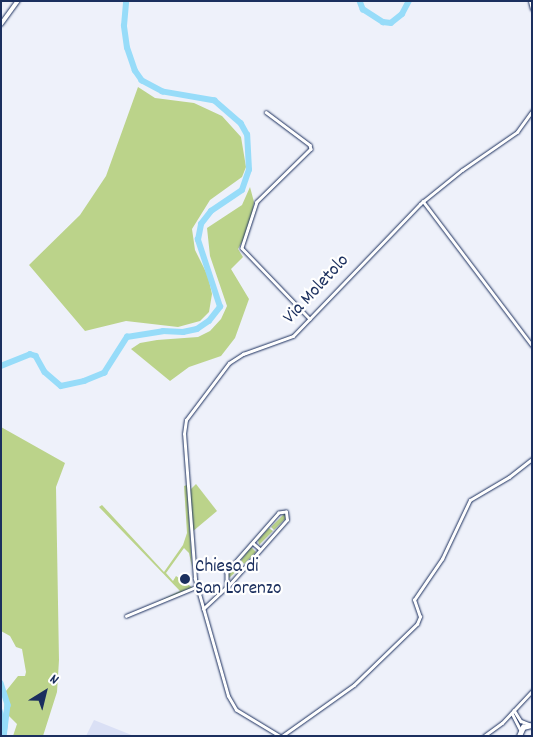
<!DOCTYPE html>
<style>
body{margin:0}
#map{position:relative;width:533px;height:737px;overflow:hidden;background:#eef1fa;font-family:Dekko,sans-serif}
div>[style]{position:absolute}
.built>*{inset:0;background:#dae0f5}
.green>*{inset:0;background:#bbd38a}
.water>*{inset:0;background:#97dcf9}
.river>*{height:5.5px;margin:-2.75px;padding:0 2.75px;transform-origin:2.75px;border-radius:2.75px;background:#97dcf9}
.roads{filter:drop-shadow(0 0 1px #1b2f5e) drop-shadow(0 0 1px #1b2f5e)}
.minor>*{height:2.5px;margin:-1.25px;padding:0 1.25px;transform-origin:1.25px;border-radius:1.25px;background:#fff}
.tertiary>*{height:3px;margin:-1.5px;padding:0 1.5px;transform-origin:1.5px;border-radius:1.5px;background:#fff}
.secondary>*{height:4px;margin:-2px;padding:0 2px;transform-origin:2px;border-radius:2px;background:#fff}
.primary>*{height:4.5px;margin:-2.25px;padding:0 2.25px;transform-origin:2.25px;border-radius:2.25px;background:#fff}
.dots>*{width:14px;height:14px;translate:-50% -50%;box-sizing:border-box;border:2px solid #fff;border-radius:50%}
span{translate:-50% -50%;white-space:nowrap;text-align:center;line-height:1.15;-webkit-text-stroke:4.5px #fff;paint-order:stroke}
.street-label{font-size:19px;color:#1b2f5e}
.poi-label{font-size:19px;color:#1b2f5e}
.left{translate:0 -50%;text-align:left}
.frame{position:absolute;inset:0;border:2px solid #1b2f5e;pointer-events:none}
.north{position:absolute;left:20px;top:667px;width:50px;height:50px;-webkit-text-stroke:4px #fff;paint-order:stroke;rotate:36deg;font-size:14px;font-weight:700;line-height:20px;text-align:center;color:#1b2f5e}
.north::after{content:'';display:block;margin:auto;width:18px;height:22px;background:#1b2f5e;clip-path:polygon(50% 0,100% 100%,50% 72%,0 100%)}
</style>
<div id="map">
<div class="built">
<i style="clip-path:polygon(94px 720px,134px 736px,86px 736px)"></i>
</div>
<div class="green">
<i style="clip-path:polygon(138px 87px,155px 98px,194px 103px,222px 116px,241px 137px,246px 167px,242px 177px,210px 200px,192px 229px,195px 250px,208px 276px,212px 294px,209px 312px,200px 321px,178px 327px,126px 321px,85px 331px,29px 265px,80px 215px,106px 176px)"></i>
<i style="clip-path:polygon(250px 187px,254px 202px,250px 228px,238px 249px,243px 257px,231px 269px,249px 299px,235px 338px,221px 356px,189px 367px,170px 381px,131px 349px,140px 343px,157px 340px,198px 337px,210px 331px,221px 319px,227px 306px,210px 256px,207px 228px,242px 205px)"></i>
<i style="clip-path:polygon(1px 427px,65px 463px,56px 487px,59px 660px,57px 692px,43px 736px,13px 736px,17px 724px,4px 711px,6px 691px,18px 676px,25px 676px,26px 672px,22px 649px,16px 647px,10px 636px,1px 631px)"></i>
<i style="clip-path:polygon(196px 484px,217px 511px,192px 532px,189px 491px)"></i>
<i style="clip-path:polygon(187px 485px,192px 567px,189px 553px,184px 548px,166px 573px,173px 581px,176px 576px,193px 588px,151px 605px,180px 591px,99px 507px,102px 505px,164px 572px,183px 545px,187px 533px,184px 486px)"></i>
<i style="clip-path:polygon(285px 513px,286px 518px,274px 530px,271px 527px)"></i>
<i style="clip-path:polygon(269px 528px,273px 531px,259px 545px,258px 540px)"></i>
<i style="clip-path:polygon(251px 547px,256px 552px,244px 564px,241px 560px)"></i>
<i style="clip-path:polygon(239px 562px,243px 565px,229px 578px,228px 573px)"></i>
</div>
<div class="water">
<i style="clip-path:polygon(1px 706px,8px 725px,6px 736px,1px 736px)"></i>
</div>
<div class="river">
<i style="left:360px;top:1px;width:9px;rotate:69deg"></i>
<i style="left:363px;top:9px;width:24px;rotate:33deg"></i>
<i style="left:383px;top:22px;width:8px;rotate:7deg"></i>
<i style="left:391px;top:23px;width:14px;rotate:-39deg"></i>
<i style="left:402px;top:14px;width:15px;rotate:-62deg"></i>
<i style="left:1px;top:366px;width:31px;rotate:-22deg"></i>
<i style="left:30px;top:354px;width:6px;rotate:18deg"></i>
<i style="left:36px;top:356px;width:18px;rotate:61deg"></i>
<i style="left:45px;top:372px;width:21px;rotate:41deg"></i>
<i style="left:61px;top:386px;width:24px;rotate:-12deg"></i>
<i style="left:84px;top:381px;width:22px;rotate:-22deg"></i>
<i style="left:104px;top:373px;width:43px;rotate:-57.4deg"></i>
<i style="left:127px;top:337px;width:36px;rotate:-9deg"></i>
<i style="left:163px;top:331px;width:20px;rotate:3deg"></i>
<i style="left:183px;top:332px;width:14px;rotate:-12deg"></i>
<i style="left:197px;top:329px;width:14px;rotate:-34deg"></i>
<i style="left:209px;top:321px;width:18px;rotate:-52deg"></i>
<i style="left:220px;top:307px;width:71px;rotate:-108.2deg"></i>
<i style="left:198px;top:240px;width:16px;rotate:-79deg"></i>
<i style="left:201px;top:224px;width:16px;rotate:-52deg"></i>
<i style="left:211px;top:211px;width:37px;rotate:-34deg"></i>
<i style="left:242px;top:190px;width:21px;rotate:-71deg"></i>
<i style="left:249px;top:170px;width:35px;rotate:-93deg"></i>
<i style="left:247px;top:135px;width:13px;rotate:-119deg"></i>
<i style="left:241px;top:124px;width:35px;rotate:-139deg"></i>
<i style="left:215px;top:101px;width:53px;rotate:-170.2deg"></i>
<i style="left:163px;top:92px;width:24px;rotate:-152deg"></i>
<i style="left:142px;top:81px;width:12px;rotate:-125deg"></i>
<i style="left:135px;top:71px;width:24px;rotate:-109deg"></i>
<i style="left:127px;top:48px;width:22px;rotate:-98deg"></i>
<i style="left:124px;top:26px;width:25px;rotate:-85deg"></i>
<i style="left:1px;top:683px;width:23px;rotate:72deg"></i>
<i style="left:8px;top:705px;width:31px;rotate:97deg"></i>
</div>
<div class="roads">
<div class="minor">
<i style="left:266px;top:112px;width:55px;rotate:36.9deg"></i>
<i style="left:310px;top:145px;width:4px;rotate:76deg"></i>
<i style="left:311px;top:149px;width:76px;rotate:135.5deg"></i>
<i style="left:257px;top:202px;width:48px;rotate:108.1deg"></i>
<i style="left:242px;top:248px;width:98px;rotate:46.2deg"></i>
<i style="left:423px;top:201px;width:181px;rotate:52.9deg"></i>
<i style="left:253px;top:543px;width:9px;rotate:41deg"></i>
<i style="left:203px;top:609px;width:35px;rotate:-43deg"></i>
<i style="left:229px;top:585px;width:87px;rotate:-48.3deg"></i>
<i style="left:287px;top:520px;width:8px;rotate:-97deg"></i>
<i style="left:286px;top:512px;width:7px;rotate:172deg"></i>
<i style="left:279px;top:513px;width:79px;rotate:131.4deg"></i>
<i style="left:227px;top:572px;width:14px;rotate:90deg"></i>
<i style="left:126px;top:616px;width:76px;rotate:-22.5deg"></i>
<i style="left:514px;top:710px;width:13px;rotate:58deg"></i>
<i style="left:521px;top:721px;width:9px;rotate:21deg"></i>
<i style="left:512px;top:713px;width:18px;rotate:63deg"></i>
<i style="left:279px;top:736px;width:50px;rotate:-148.8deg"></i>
<i style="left:236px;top:710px;width:16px;rotate:-120deg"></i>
<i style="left:228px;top:696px;width:122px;rotate:-105.8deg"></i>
<i style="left:195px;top:579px;width:145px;rotate:-94.3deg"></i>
<i style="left:184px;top:434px;width:14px;rotate:-82deg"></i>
<i style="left:186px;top:420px;width:71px;rotate:-53deg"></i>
<i style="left:229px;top:363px;width:17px;rotate:-33deg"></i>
<i style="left:243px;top:354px;width:53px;rotate:-19.8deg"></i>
<i style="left:293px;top:336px;width:183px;rotate:-46.1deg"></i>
<i style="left:420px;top:204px;width:54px;rotate:-39deg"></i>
<i style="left:462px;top:170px;width:67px;rotate:-34.6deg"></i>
<i style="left:517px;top:132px;width:26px;rotate:-54deg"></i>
<i style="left:282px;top:736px;width:88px;rotate:-35.3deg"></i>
<i style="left:354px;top:685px;width:88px;rotate:-44.1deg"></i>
<i style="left:417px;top:624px;width:8px;rotate:-67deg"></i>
<i style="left:420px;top:617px;width:18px;rotate:-109deg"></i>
<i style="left:414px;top:600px;width:50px;rotate:-55.7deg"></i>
<i style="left:442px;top:559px;width:65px;rotate:-64.6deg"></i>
<i style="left:470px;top:500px;width:45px;rotate:-30.5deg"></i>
<i style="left:509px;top:477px;width:29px;rotate:-38deg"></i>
<i style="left:484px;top:736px;width:22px;rotate:-36deg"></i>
<i style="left:502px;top:723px;width:44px;rotate:-46.8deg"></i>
</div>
<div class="tertiary">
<i style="left:530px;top:1px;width:8px;rotate:76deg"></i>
</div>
<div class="secondary">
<i style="left:1px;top:24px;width:29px;rotate:-54deg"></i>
</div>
<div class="primary">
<i style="left:519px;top:736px;width:10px;rotate:-66deg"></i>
<i style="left:523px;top:727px;width:9px;rotate:-13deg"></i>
</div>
</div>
<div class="dots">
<i style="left:185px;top:579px;background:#1b2f5e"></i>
</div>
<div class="street-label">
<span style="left:317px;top:290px;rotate:-47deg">Via Moletolo</span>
</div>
<div class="poi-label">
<span class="left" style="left:195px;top:579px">Chiesa di<br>San Lorenzo</span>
</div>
<div class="frame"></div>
<div class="north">N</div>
</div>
